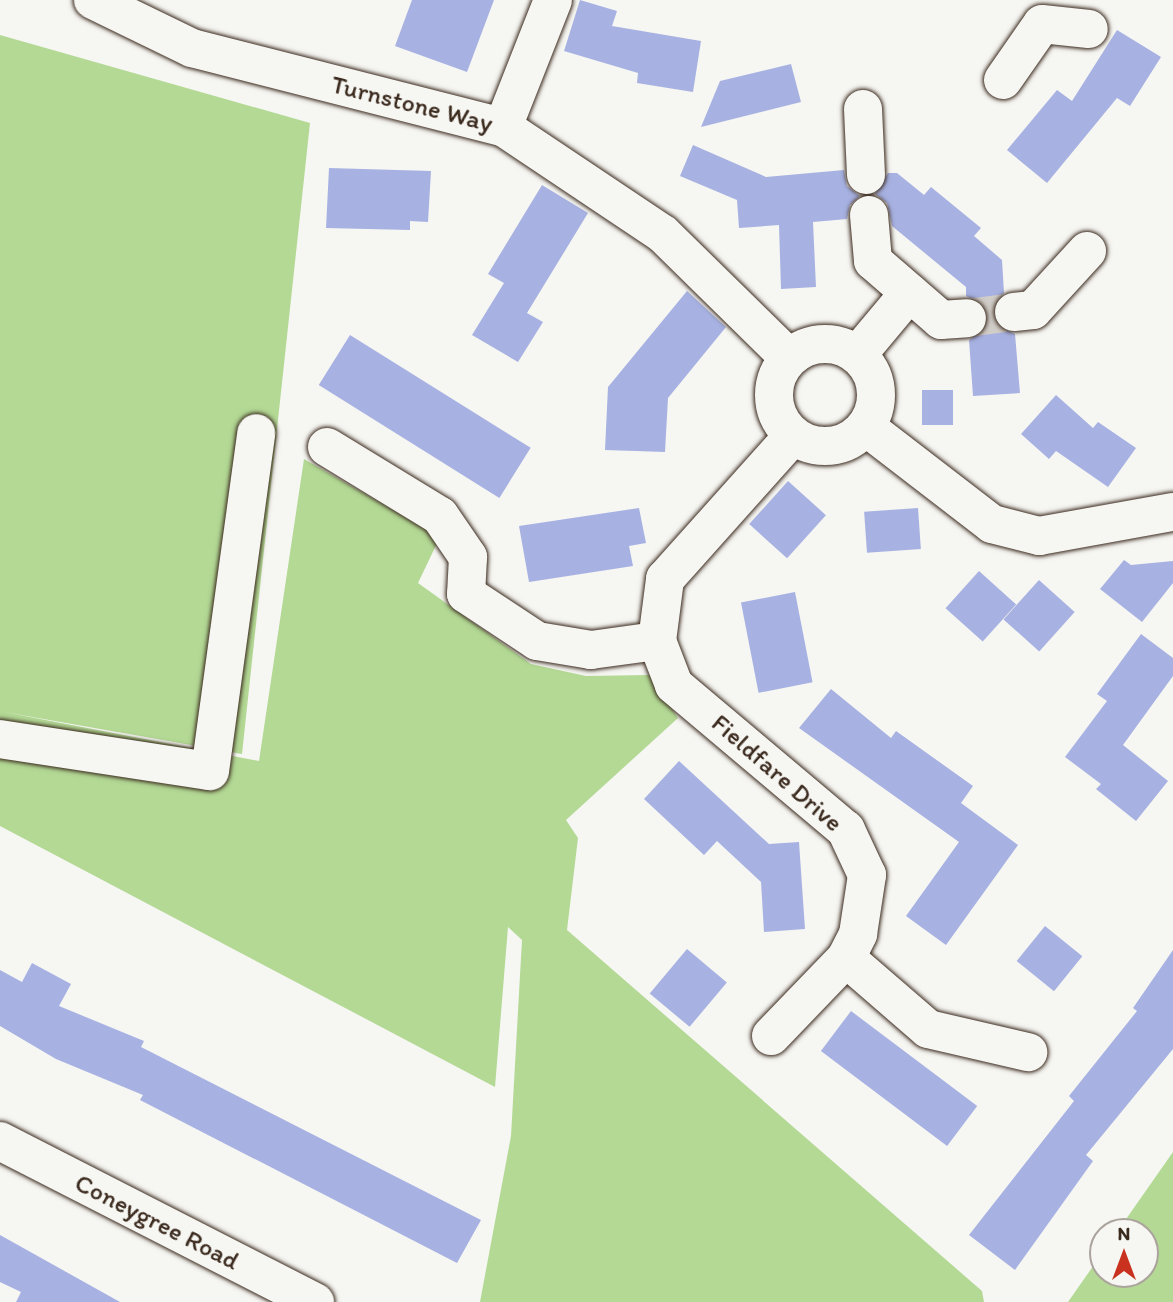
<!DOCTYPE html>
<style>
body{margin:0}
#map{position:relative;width:1173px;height:1302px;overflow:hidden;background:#f6f6f2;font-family:Itim,sans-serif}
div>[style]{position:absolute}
.green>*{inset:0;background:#b3d995}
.building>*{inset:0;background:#a7b2e2;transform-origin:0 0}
.minor-tunnel>*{height:38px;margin-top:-19px;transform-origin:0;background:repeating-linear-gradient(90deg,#d1cdc8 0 38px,transparent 0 57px)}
.roads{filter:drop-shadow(0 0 2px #3b2a1e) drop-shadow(0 0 2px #3b2a1e)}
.minor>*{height:38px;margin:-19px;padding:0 19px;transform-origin:19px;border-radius:19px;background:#f6f6f2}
.minor>.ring{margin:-19px;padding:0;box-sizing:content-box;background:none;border:38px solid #f6f6f2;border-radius:50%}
span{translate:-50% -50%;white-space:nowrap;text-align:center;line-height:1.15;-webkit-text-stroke:5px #f6f6f2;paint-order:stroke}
.street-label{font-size:26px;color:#3b2a1e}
.north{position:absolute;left:1089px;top:1218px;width:70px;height:70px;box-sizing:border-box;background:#f6f6f2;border:2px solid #aba49d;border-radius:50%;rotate:0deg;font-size:19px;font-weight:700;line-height:28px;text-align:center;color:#3b2a1e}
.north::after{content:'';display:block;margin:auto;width:24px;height:32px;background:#c8321e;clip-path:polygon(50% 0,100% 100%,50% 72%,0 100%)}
</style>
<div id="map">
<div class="green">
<i style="clip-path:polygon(0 35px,310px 123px,242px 754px,4px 712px,259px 761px,304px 459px,440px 537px,418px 583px,531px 664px,586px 676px,649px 675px,678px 718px,566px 820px,578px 838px,567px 930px,982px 1291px,984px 1302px,480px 1302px,511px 1136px,522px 940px,508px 927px,495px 1087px,0 826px)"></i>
<i style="clip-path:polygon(1173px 1152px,1173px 1302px,1068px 1302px,1103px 1252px,1103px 1274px,1145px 1274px,1145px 1232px,1117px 1232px)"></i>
</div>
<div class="building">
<i style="clip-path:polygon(412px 0,494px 0,467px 72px,395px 46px)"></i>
<i style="clip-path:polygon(580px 0,617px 11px,612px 26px,701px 41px,693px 92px,637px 83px,638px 73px,564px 51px)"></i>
<i style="clip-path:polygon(1117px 30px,1161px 57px,1130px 106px,1117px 98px,1047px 183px,1007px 150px,1057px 90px,1072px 101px)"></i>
<i style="clip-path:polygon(791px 64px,801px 102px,701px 127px,720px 81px)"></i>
<i style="clip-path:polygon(693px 145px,766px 177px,844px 170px,847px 186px,860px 196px,850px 205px,847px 219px,813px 222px,816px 287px,781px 289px,779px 225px,739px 228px,737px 200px,680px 176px)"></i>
<i style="clip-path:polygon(329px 168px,431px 171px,428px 222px,410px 221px,410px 230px,326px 228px)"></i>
<i style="clip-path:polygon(888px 173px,897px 173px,924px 195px,931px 187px,981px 228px,974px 236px,1002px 260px,1004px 293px,994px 303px,992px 315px,997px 325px,1015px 334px,1020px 393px,973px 396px,969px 340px,986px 328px,985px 306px,966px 296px,966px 287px,892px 226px,887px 203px,875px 194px)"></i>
<i style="clip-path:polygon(542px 185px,588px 213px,527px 313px,543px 322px,518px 362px,472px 335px,504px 283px,488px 274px)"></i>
<i style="clip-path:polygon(687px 291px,726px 327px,668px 398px,665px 452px,605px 450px,608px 387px)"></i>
<i style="left:350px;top:335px;width:213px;height:59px;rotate:32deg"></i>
<i style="left:922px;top:390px;width:31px;height:35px"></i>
<i style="clip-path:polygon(1056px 395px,1093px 428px,1098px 422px,1136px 448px,1108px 487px,1056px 451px,1049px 459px,1021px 434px)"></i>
<i style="left:788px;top:481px;width:51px;height:58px;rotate:42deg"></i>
<i style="clip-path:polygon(639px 508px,646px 543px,629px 546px,633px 566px,529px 582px,519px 526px)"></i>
<i style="left:918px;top:508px;width:41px;height:54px;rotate:86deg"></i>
<i style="clip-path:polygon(1124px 560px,1131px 565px,1173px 561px,1173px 583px,1142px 622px,1100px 589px)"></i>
<i style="left:979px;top:571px;width:50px;height:50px;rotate:42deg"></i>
<i style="left:1039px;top:580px;width:48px;height:53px;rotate:42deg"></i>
<i style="left:795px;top:592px;width:92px;height:55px;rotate:79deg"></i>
<i style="clip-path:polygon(1141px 634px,1173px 658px,1173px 676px,1123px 745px,1168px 781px,1136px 821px,1096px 789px,1101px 784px,1065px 757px,1107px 701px,1097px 694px)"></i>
<i style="clip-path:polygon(831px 689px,891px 738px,896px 731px,973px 786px,961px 803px,1018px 845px,946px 945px,906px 916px,959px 842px,799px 728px)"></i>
<i style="clip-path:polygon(679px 761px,769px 844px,799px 842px,805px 929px,764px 932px,761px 882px,717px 841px,704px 855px,644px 799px)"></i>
<i style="left:1045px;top:926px;width:48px;height:45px;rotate:39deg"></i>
<i style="left:687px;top:949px;width:52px;height:58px;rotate:40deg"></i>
<i style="clip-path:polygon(1173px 950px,1173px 1049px,1086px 1155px,1093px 1161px,1015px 1270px,969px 1235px,1074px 1101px,1069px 1096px,1137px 1011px,1133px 1008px)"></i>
<i style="clip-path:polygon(32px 963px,71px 984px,59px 1006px,144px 1041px,141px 1047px,481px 1220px,457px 1263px,140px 1100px,143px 1095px,56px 1059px,0 1026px,0 970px,22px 982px)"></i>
<i style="left:851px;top:1011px;width:158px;height:50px;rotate:37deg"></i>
<i style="clip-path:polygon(0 1235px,120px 1302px,16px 1302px,21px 1292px,0 1282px)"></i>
</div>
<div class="minor-tunnel">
<i style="left:967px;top:318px;width:47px;rotate:-7.3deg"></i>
</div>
<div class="roads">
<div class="minor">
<i style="left:93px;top:0;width:110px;rotate:25.9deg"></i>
<i style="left:192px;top:48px;width:321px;rotate:14.3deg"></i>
<i style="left:503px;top:127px;width:192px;rotate:33.8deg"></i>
<i style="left:663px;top:234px;width:177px;rotate:44.5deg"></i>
<i style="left:1003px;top:80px;width:68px;rotate:-55.1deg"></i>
<i style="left:1042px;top:24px;width:47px;rotate:6.1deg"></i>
<i style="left:863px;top:109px;width:66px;rotate:87.4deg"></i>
<i style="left:503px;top:127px;width:136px;rotate:-68.5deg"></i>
<i style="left:869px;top:215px;width:46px;rotate:85deg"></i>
<i style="left:873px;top:261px;width:90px;rotate:40.9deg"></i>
<i style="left:941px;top:320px;width:26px;rotate:-4deg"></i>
<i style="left:1014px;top:312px;width:19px;rotate:-6deg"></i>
<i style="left:1033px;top:310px;width:80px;rotate:-47.5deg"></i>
<i class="ring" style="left:774px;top:344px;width:64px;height:64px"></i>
<i style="left:858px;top:354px;width:80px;rotate:-50.1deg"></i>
<i style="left:866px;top:427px;width:159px;rotate:37.6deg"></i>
<i style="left:992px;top:524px;width:49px;rotate:14.3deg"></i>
<i style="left:1039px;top:536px;width:136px;rotate:-10.2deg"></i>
<i style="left:327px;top:447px;width:132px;rotate:31.4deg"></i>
<i style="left:440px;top:516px;width:50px;rotate:55.7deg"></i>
<i style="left:468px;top:557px;width:37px;rotate:93deg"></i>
<i style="left:466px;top:594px;width:85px;rotate:33.5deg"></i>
<i style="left:537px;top:641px;width:55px;rotate:9.5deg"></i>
<i style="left:591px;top:650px;width:67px;rotate:-7.8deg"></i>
<i style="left:0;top:739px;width:212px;rotate:8.7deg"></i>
<i style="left:210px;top:771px;width:341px;rotate:-82.2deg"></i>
<i style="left:846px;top:958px;width:108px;rotate:40.9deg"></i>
<i style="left:928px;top:1029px;width:103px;rotate:13deg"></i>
<i style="left:771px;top:1036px;width:108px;rotate:-46.1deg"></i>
<i style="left:846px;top:958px;width:27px;rotate:-63deg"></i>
<i style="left:858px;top:934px;width:60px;rotate:-81.3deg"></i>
<i style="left:867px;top:875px;width:50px;rotate:-115deg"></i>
<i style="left:846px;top:830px;width:225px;rotate:-139.9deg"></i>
<i style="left:674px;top:685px;width:47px;rotate:-111.1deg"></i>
<i style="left:657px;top:641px;width:63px;rotate:-82.6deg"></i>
<i style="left:665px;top:579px;width:192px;rotate:-48.2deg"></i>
<i style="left:0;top:1141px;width:354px;rotate:27.1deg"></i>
</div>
</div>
<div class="street-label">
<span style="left:412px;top:104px;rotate:14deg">Turnstone Way</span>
<span style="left:777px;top:773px;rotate:41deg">Fieldfare Drive</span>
<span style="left:157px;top:1222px;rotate:27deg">Coneygree Road</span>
</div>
<div class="north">N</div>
</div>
